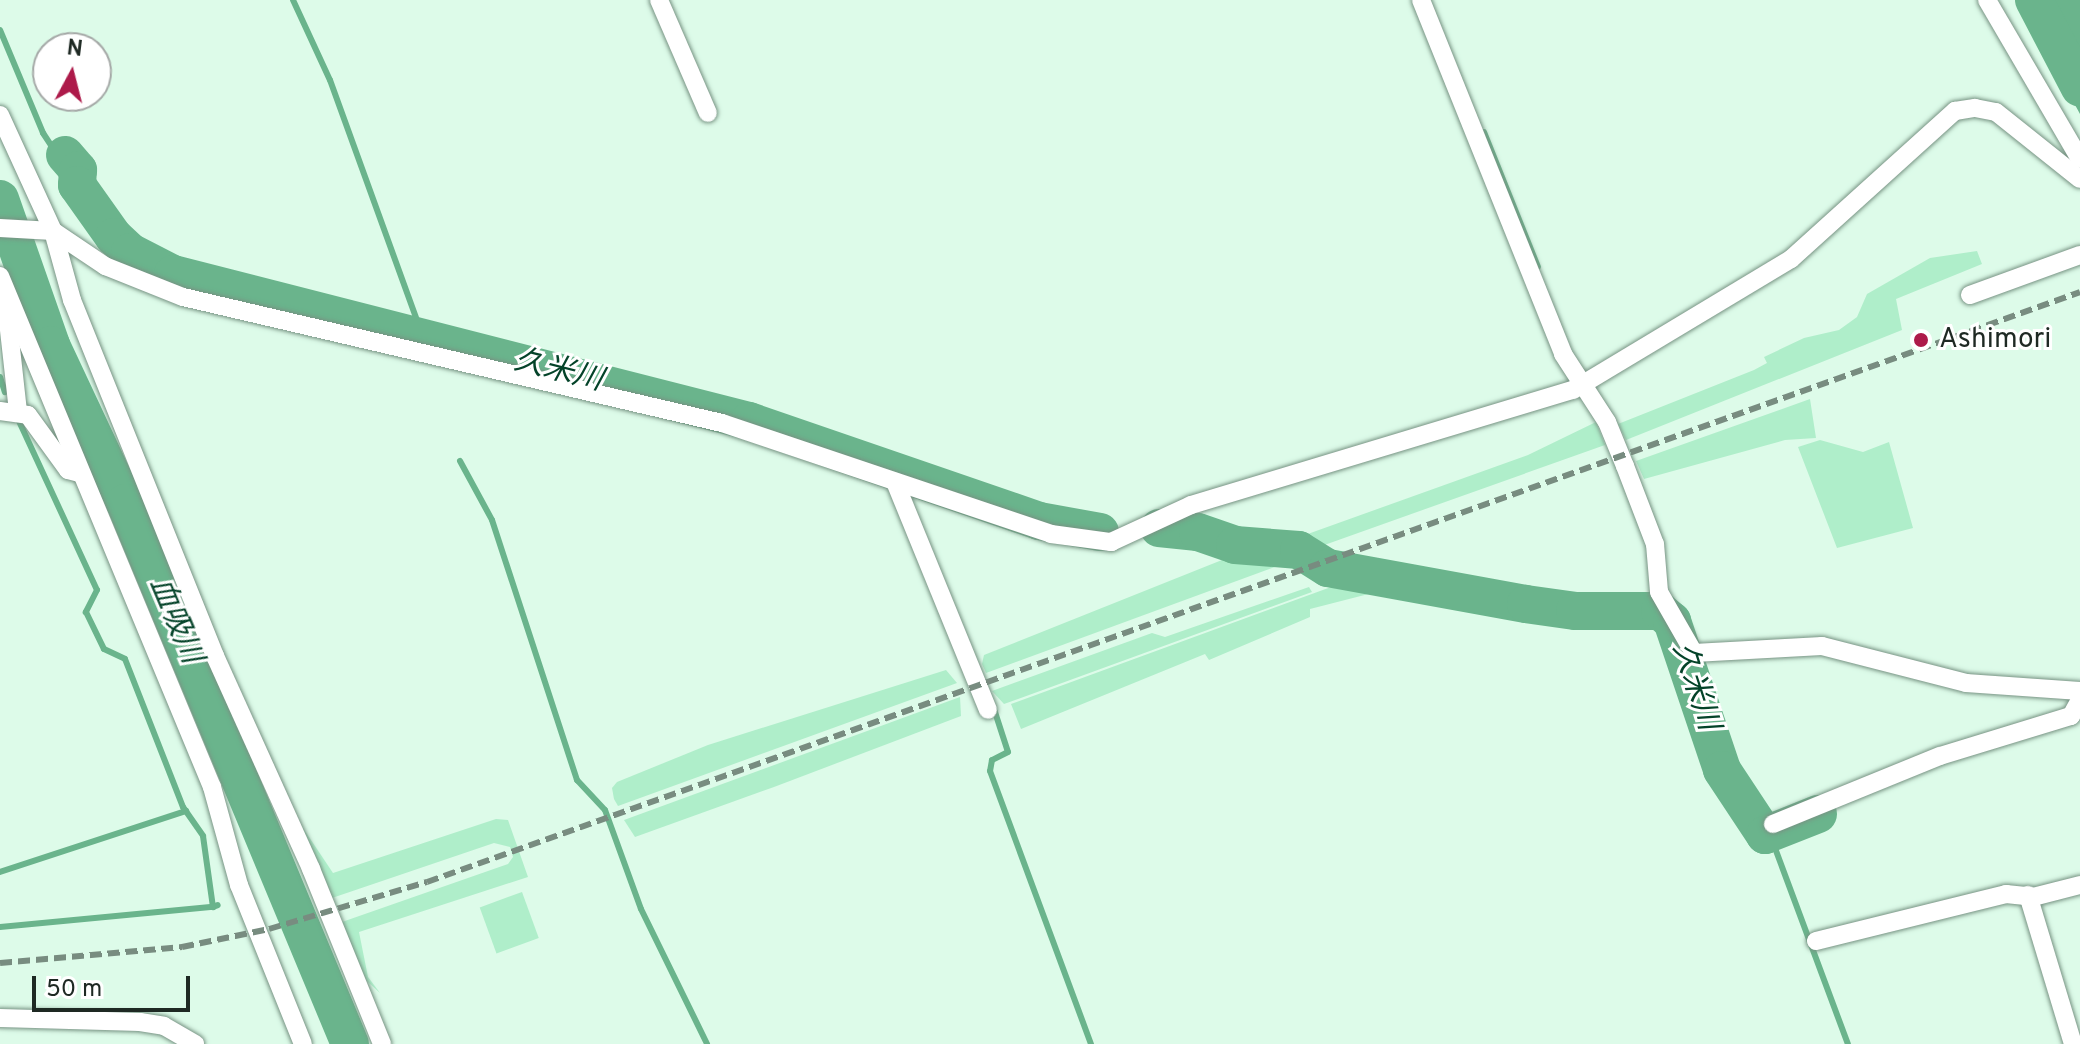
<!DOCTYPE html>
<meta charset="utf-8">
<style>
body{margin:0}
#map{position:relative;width:2080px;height:1044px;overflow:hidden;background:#ddfbe9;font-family:Overpass,"Noto Sans JP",sans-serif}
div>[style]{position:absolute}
.green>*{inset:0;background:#afeeca;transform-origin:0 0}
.water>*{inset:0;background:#6ab48c}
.stream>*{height:6px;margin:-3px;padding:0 3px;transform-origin:3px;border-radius:3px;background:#6ab48c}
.river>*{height:38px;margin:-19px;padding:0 19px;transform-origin:19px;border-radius:19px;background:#6ab48c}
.roads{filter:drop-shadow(0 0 2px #779383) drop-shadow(0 0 2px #779383)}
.street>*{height:18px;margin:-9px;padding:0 9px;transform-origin:9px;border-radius:9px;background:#fff}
.rail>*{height:6px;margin-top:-3px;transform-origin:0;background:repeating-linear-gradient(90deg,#788c80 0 12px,transparent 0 18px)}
.dots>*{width:22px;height:22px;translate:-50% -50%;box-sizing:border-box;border:4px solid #fff;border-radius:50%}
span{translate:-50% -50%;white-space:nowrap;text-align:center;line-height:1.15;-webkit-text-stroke:6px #fff;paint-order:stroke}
.poi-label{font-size:28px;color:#1e2923}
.left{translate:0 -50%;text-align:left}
.water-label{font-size:30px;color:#044329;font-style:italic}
.north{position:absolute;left:32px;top:32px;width:80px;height:80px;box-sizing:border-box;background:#fff;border:2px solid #a5a9a7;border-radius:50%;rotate:7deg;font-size:22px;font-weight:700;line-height:32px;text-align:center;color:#1e2923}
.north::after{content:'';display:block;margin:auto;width:28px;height:36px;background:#ad1a4a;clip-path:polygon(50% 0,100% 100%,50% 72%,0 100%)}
.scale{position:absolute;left:32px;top:976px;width:158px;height:36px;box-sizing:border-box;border:4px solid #1e2923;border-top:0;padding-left:10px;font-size:24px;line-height:28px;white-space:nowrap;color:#1e2923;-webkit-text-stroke:6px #fff;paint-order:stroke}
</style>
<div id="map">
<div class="green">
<i style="clip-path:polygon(1977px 251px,1982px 264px,1896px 299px,1902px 330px,1626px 440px,1618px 424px,1754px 370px,1767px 363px,1764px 357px,1804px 338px,1839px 330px,1857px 317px,1867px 294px,1930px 258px)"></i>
<i style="clip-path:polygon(1810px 399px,1816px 438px,1785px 440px,1644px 479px,1636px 461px)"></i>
<i style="clip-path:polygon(1596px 422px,1605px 445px,1316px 548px,1291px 540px,1528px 455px)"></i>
<i style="clip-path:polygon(1820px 440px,1863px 452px,1889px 442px,1913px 528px,1837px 548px,1798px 447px)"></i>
<i style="clip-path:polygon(1282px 555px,1294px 560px,986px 673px,982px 664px,984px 655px,1232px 556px)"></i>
<i style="clip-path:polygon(1342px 583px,1388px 589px,1310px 609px,1310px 617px,1209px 660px,1205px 654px,1021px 729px,1011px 704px)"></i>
<i style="clip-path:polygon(1309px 587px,1312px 592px,1004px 704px,992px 691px,1152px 633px,1165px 637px)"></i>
<i style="clip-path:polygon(946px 670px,957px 683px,618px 806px,614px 799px,612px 788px,617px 782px,708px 745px)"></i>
<i style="clip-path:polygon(960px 697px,961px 716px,774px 787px,635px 837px,624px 820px)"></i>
<i style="clip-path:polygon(293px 813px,333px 873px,496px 819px,508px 820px,528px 877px,359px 932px,368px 977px,380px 993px,359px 974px,342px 922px,508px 864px,513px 857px,510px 847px,494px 843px,332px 898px)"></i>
<i style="left:522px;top:892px;width:49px;height:45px;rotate:70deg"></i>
</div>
<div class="water">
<i style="clip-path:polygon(2045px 0,2080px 0,2080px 114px,2039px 39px,2039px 32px,2055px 30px,2057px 23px)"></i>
</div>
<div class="stream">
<i style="left:293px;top:0;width:88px;rotate:65.2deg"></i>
<i style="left:330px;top:80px;width:280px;rotate:70.1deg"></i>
<i style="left:0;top:30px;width:112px;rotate:67.3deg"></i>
<i style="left:43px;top:133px;width:62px;rotate:56.8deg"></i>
<i style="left:1484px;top:132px;width:145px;rotate:68.2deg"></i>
<i style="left:0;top:377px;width:16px;rotate:72deg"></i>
<i style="left:18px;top:419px;width:188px;rotate:65.2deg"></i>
<i style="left:97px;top:590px;width:25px;rotate:117deg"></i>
<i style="left:86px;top:612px;width:41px;rotate:64.1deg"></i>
<i style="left:104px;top:649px;width:23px;rotate:25deg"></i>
<i style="left:125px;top:659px;width:159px;rotate:68.6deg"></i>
<i style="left:183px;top:807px;width:35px;rotate:55deg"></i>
<i style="left:203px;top:836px;width:72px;rotate:82deg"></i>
<i style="left:213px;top:907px;width:5px;rotate:-22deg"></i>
<i style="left:460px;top:461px;width:67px;rotate:61.5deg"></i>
<i style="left:492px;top:520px;width:274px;rotate:71.9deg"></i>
<i style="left:577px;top:780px;width:41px;rotate:47deg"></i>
<i style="left:605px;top:810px;width:105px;rotate:70deg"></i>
<i style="left:641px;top:909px;width:150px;rotate:63.9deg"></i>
<i style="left:994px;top:709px;width:45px;rotate:72deg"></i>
<i style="left:1008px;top:752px;width:18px;rotate:153deg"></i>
<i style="left:992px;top:760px;width:11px;rotate:100deg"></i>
<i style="left:990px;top:771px;width:291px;rotate:69.7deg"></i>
<i style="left:1765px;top:835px;width:16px;rotate:52deg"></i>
<i style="left:1775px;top:848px;width:209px;rotate:69.6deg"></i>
<i style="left:0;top:872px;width:196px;rotate:-18.2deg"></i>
<i style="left:279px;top:889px;width:6px;rotate:-18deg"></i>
<i style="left:0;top:927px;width:214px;rotate:-5.4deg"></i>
</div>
<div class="river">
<i style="left:2034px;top:0;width:99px;rotate:62.4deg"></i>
<i style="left:65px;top:155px;width:20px;rotate:49deg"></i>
<i style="left:78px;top:170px;width:15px;rotate:94deg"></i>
<i style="left:77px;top:185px;width:64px;rotate:54.6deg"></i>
<i style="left:114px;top:237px;width:22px;rotate:43deg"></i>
<i style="left:130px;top:252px;width:48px;rotate:27.1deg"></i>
<i style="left:173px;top:274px;width:594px;rotate:14.32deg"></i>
<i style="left:749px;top:421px;width:307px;rotate:19deg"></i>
<i style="left:1039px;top:521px;width:62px;rotate:10.2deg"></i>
<i style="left:0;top:199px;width:155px;rotate:70.7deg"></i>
<i style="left:51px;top:345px;width:174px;rotate:64.9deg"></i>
<i style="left:125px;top:503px;width:586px;rotate:67.42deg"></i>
<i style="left:1159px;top:528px;width:39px;rotate:6deg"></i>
<i style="left:1198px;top:532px;width:39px;rotate:19deg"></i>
<i style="left:1235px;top:545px;width:64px;rotate:4.5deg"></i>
<i style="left:1299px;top:550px;width:34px;rotate:32deg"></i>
<i style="left:1328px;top:568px;width:201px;rotate:10.3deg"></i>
<i style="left:1526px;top:604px;width:49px;rotate:8.1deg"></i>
<i style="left:1575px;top:611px;width:85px"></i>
<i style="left:1660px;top:611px;width:16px;rotate:40deg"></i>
<i style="left:1672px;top:621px;width:157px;rotate:71.4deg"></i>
<i style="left:1722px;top:770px;width:78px;rotate:56.5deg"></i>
<i style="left:1765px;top:835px;width:57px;rotate:-21.6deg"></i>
</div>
<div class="roads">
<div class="street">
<i style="left:659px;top:0;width:123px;rotate:66.6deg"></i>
<i style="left:1421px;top:0;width:381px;rotate:68.1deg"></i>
<i style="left:1563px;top:354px;width:81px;rotate:57.1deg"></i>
<i style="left:1607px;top:422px;width:48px;rotate:67.8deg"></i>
<i style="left:1625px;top:466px;width:84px;rotate:69deg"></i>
<i style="left:1655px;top:544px;width:48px;rotate:85.2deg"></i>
<i style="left:1659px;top:592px;width:70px;rotate:60.2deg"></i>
<i style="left:1694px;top:653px;width:128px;rotate:-3.1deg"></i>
<i style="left:1822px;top:646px;width:149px;rotate:14.4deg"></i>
<i style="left:1966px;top:683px;width:114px;rotate:4deg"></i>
<i style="left:1987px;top:0;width:184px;rotate:59.7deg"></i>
<i style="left:0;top:115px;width:128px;rotate:65.4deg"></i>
<i style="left:53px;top:231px;width:72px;rotate:74.6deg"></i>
<i style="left:72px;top:300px;width:384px;rotate:68.1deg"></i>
<i style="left:215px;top:656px;width:234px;rotate:65.7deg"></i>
<i style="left:311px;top:869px;width:189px;rotate:67.9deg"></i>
<i style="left:0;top:228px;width:53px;rotate:3.2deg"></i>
<i style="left:53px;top:231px;width:63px;rotate:33.9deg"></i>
<i style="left:105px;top:266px;width:84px;rotate:21.7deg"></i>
<i style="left:183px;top:297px;width:554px;rotate:13.16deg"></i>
<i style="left:722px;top:423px;width:347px;rotate:18.6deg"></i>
<i style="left:1051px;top:534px;width:61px;rotate:7.6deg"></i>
<i style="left:1111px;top:542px;width:88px;rotate:-24.8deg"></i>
<i style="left:1191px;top:505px;width:399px;rotate:-16.8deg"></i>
<i style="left:1573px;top:390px;width:254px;rotate:-31deg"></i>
<i style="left:1791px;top:259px;width:221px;rotate:-42.1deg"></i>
<i style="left:1955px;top:111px;width:20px;rotate:-9deg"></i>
<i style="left:1975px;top:108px;width:21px;rotate:11deg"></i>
<i style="left:1996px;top:112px;width:107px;rotate:38.6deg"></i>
<i style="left:0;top:276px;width:553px;rotate:67.47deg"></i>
<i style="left:212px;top:787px;width:102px;rotate:74.6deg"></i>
<i style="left:239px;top:885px;width:171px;rotate:68.1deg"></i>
<i style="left:1970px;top:295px;width:117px;rotate:-20deg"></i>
<i style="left:6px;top:303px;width:109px;rotate:83.7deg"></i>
<i style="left:0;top:411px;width:28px;rotate:8deg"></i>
<i style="left:28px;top:415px;width:68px;rotate:54deg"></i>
<i style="left:68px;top:470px;width:11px;rotate:15deg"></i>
<i style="left:895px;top:482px;width:246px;rotate:67.8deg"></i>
<i style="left:1773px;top:824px;width:180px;rotate:-22.2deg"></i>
<i style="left:1940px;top:756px;width:137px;rotate:-17deg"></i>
<i style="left:2071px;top:716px;width:18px;rotate:-61deg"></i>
<i style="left:2028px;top:895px;width:156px;rotate:73.2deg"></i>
<i style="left:1816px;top:941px;width:196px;rotate:-13.9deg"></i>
<i style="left:2006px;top:894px;width:27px;rotate:6deg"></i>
<i style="left:2033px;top:897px;width:49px;rotate:-14.3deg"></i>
<i style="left:0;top:1018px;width:140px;rotate:1.6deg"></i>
<i style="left:140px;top:1022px;width:24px;rotate:9deg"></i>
<i style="left:164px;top:1026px;width:36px;rotate:30deg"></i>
</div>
</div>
<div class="rail">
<i style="left:0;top:963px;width:183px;rotate:-5deg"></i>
<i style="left:182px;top:947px;width:89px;rotate:-11.7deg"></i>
<i style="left:269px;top:929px;width:165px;rotate:-16.6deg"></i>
<i style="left:427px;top:882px;width:1755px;rotate:-19.64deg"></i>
</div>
<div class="dots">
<i style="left:1921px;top:340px;background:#ad1a4a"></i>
</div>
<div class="poi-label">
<span class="left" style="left:1939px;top:340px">Ashimori</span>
</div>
<div class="water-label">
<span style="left:558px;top:372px;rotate:14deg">久米川</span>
<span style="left:174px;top:621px;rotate:67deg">血吸川</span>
<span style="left:1694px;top:687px;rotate:72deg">久米川</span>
</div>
<div class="north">N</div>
<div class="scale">50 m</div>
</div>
